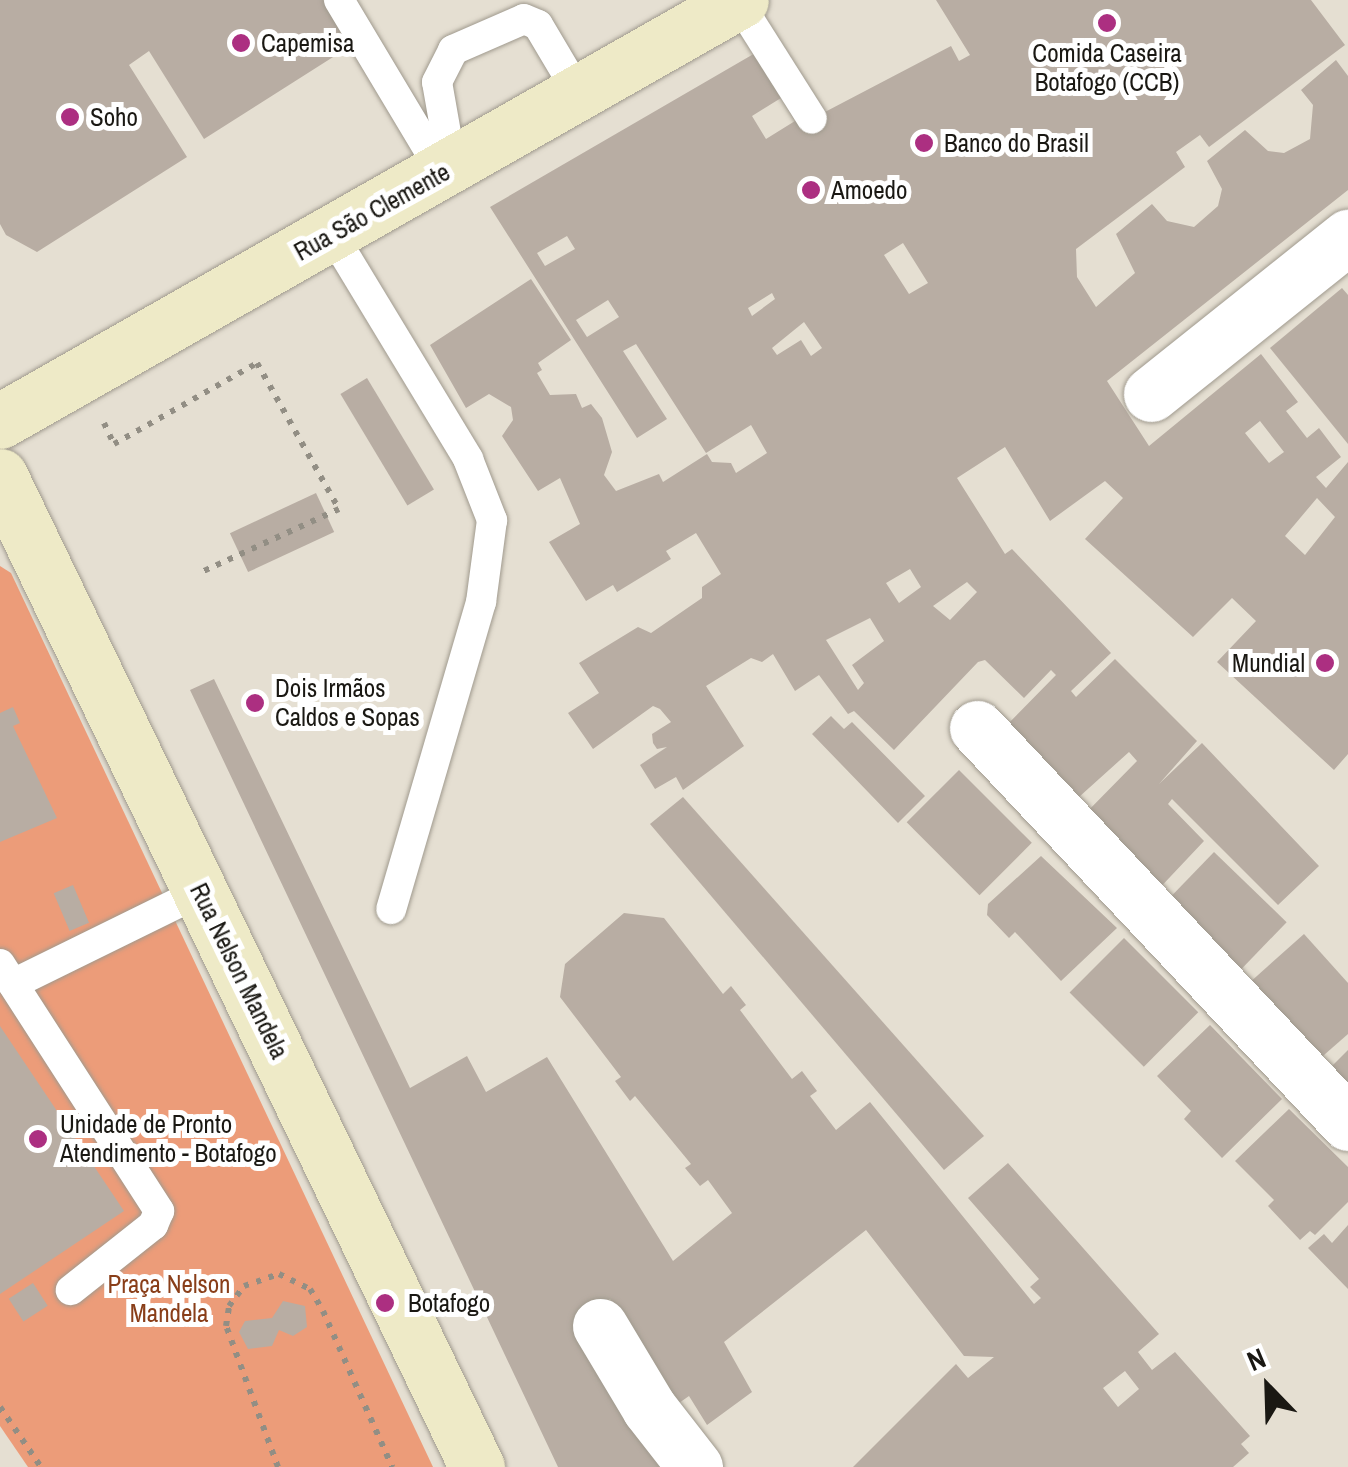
<!DOCTYPE html>
<meta charset="utf-8">
<style>
body{margin:0}
#map{position:relative;width:1348px;height:1467px;overflow:hidden;background:#e5dfd2;font-family:"Archivo Narrow",sans-serif}
div>[style]{position:absolute}
.green>*{inset:0;background:#ec9c79}
.building>*{inset:0;background:#b8ada3;transform-origin:0 0}
.path>*{height:6px;margin-top:-3px;transform-origin:0;background:repeating-linear-gradient(90deg,#928e84 0 5px,transparent 0 13px)}
.roads{filter:drop-shadow(0 0 2px #a09a8e) drop-shadow(0 0 2px #a09a8e)}
.lane>*{height:30px;margin:-15px;padding:0 15px;transform-origin:15px;border-radius:15px;background:#fff}
.street>*{height:55px;margin:-27.5px;padding:0 27.5px;transform-origin:27.5px;border-radius:27.5px;background:#fff}
.secondary>*{height:55px;margin:-27.5px;padding:0 27.5px;transform-origin:27.5px;border-radius:27.5px;background:#eeeac7}
.dots>*{width:28px;height:28px;translate:-50% -50%;box-sizing:border-box;border:5px solid #fff;border-radius:50%}
span{translate:-50% -50%;white-space:nowrap;text-align:center;line-height:1.15;-webkit-text-stroke:10px #fff;paint-order:stroke}
.poi-label{font-size:25px;color:#1a1813}
.left{translate:0 -50%;text-align:left}
.right{translate:-100% -50%;text-align:right}
.street-label{font-size:25px;color:#1a1813}
.park-label{font-size:25px;color:#893e19}
.north{position:absolute;left:1218px;top:1337px;width:100px;height:100px;-webkit-text-stroke:8px #fff;paint-order:stroke;rotate:337deg;font-size:28px;font-weight:700;line-height:40px;text-align:center;color:#1a1813}
.north::after{content:'';display:block;margin:auto;width:35px;height:45px;background:#1a1813;clip-path:polygon(50% 0,100% 100%,50% 72%,0 100%)}
</style>
<div id="map">
<div class="green">
<i style="clip-path:polygon(0 566px,11px 573px,433px 1467px,28px 1467px,0 1426px)"></i>
</div>
<div class="building">
<i style="clip-path:polygon(0 0,323px 0,352px 45px,204px 139px,149px 51px,129px 65px,187px 157px,37px 252px,6px 235px,0 224px)"></i>
<i style="clip-path:polygon(evenodd,936px 0,1311px 0,1345px 45px,1209px 147px,1200px 135px,1176px 152px,1185px 167px,1076px 249px,1077px 277px,1096px 307px,1135px 273px,1116px 234px,1152px 204px,1167px 221px,1194px 227px,1218px 206px,1222px 189px,1207px 161px,1245px 130px,1268px 151px,1284px 153px,1310px 139px,1313px 105px,1301px 90px,1336px 60px,1348px 76px,1348px 190px,1107px 381px,1149px 446px,1261px 354px,1298px 402px,1286px 411px,1307px 438px,1319px 428px,1341px 457px,1316px 477px,1326px 488px,1348px 462px,1348px 754px,1334px 770px,1217px 662px,1256px 621px,1232px 598px,1193px 637px,1085px 539px,1123px 498px,1105px 481px,1050px 521px,1005px 447px,957px 478px,1005px 554px,1012px 549px,1111px 653px,1071px 691px,1076px 697px,1115px 659px,1197px 741px,1159px 784px,1202px 743px,1319px 866px,1278px 905px,1172px 799px,1168px 804px,1204px 841px,1154px 894px,1080px 819px,1137px 761px,1129px 752px,1069px 806px,999px 733px,1056px 675px,1051px 670px,1024px 698px,985px 660px,978px 662px,894px 750px,854px 711px,848px 714px,819px 675px,795px 691px,773px 654px,762px 662px,751px 658px,706px 686px,744px 746px,683px 790px,676px 777px,655px 789px,640px 765px,667px 747px,657px 749px,653px 743px,652px 734px,671px 722px,660px 709px,653px 706px,593px 749px,568px 713px,599px 693px,579px 663px,638px 627px,651px 633px,702px 598px,702px 587px,721px 574px,696px 533px,666px 551px,671px 559px,617px 592px,613px 585px,586px 601px,549px 542px,580px 524px,560px 478px,538px 491px,502px 436px,513px 420px,511px 407px,489px 394px,466px 408px,430px 345px,531px 279px,571px 340px,538px 363px,542px 370px,537px 373px,550px 395px,576px 394px,582px 408px,591px 404px,602px 418px,612px 452px,604px 475px,616px 491px,659px 474px,663px 482px,707px 454px,712px 462px,731px 463px,736px 473px,767px 453px,751px 425px,706px 453px,636px 344px,623px 351px,667px 419px,637px 438px,490px 207px,757px 52px,802px 124px,951px 46px,959px 61px,970px 55px,936px 0,781px 98px,795px 121px,766px 139px,752px 116px,781px 98px,936px 0,567px 236px,575px 249px,545px 266px,537px 253px,567px 236px,936px 0,903px 243px,928px 283px,909px 294px,884px 255px,903px 243px,936px 0,772px 293px,775px 299px,752px 316px,748px 308px,772px 293px,936px 0,608px 300px,619px 317px,587px 337px,576px 320px,608px 300px,936px 0,804px 322px,822px 348px,811px 356px,801px 340px,777px 355px,772px 348px,804px 322px,936px 0,1260px 421px,1284px 452px,1269px 463px,1245px 433px,1260px 421px,936px 0,1317px 498px,1335px 517px,1305px 555px,1285px 536px,1317px 498px,936px 0,910px 569px,921px 587px,899px 603px,886px 583px,910px 569px,936px 0,967px 582px,977px 592px,950px 620px,933px 606px,967px 582px,936px 0,870px 618px,884px 641px,852px 665px,864px 683px,858px 690px,826px 640px,870px 618px)"></i>
<i style="clip-path:polygon(1342px 288px,1348px 295px,1348px 444px,1270px 348px)"></i>
<i style="left:367px;top:378px;width:130px;height:31px;rotate:59deg"></i>
<i style="left:316px;top:493px;width:43px;height:95px;rotate:65deg"></i>
<i style="clip-path:polygon(evenodd,214px 679px,410px 1088px,467px 1056px,486px 1092px,547px 1057px,673px 1261px,732px 1213px,708px 1180px,700px 1186px,685px 1168px,691px 1164px,635px 1096px,630px 1101px,615px 1081px,621px 1077px,560px 997px,565px 964px,624px 913px,664px 918px,723px 994px,731px 986px,746px 1005px,740px 1010px,792px 1079px,802px 1071px,817px 1091px,810px 1096px,836px 1130px,870px 1102px,1034px 1304px,1041px 1298px,1030px 1287px,1039px 1279px,968px 1198px,1008px 1163px,1159px 1334px,1138px 1352px,1152px 1370px,1175px 1352px,1250px 1436px,1241px 1444px,1249px 1453px,1233px 1467px,853px 1467px,956px 1364px,968px 1378px,994px 1357px,964px 1356px,866px 1230px,724px 1342px,752px 1392px,707px 1425px,689px 1396px,679px 1403px,610px 1299px,585px 1315px,678px 1467px,558px 1467px,190px 690px,214px 679px,1125px 1371px,1139px 1389px,1118px 1407px,1103px 1388px,1125px 1371px)"></i>
<i style="clip-path:polygon(13px 707px,20px 723px,13px 726px,57px 818px,0 842px,0 713px)"></i>
<i style="clip-path:polygon(831px 716px,844px 729px,852px 722px,925px 796px,898px 823px,812px 734px)"></i>
<i style="left:959px;top:770px;width:103px;height:74px;rotate:45deg"></i>
<i style="clip-path:polygon(683px 797px,984px 1136px,944px 1170px,650px 824px)"></i>
<i style="left:1214px;top:852px;width:101px;height:73px;rotate:44deg"></i>
<i style="clip-path:polygon(1041px 856px,1117px 928px,1061px 981px,1015px 932px,1009px 938px,987px 915px,988px 904px)"></i>
<i style="left:73px;top:885px;width:41px;height:21px;rotate:67deg"></i>
<i style="clip-path:polygon(1304px 934px,1348px 983px,1348px 1034px,1316px 1062px,1248px 984px)"></i>
<i style="left:1124px;top:938px;width:105px;height:77px;rotate:45deg"></i>
<i style="clip-path:polygon(1210px 1025px,1282px 1099px,1222px 1158px,1184px 1119px,1191px 1111px,1157px 1076px)"></i>
<i style="clip-path:polygon(0 1026px,124px 1211px,0 1294px)"></i>
<i style="clip-path:polygon(1348px 1050px,1348px 1093px,1327px 1071px)"></i>
<i style="clip-path:polygon(1289px 1109px,1348px 1167px,1348px 1202px,1315px 1235px,1310px 1231px,1300px 1240px,1268px 1206px,1274px 1200px,1235px 1161px)"></i>
<i style="clip-path:polygon(1348px 1225px,1348px 1289px,1308px 1248px,1324px 1234px,1332px 1243px)"></i>
<i style="left:33px;top:1283px;width:27px;height:29px;rotate:57deg"></i>
<i style="clip-path:polygon(283px 1301px,305px 1306px,307px 1327px,293px 1336px,279px 1330px,272px 1346px,248px 1349px,239px 1332px,245px 1321px,272px 1318px)"></i>
</div>
<div class="path">
<i style="left:104px;top:423px;width:23px;rotate:65deg"></i>
<i style="left:114px;top:444px;width:164px;rotate:-29.5deg"></i>
<i style="left:257px;top:363px;width:167px;rotate:60.7deg"></i>
<i style="left:339px;top:509px;width:154px;rotate:155.4deg"></i>
<i style="left:0;top:1407px;width:73px;rotate:55.7deg"></i>
<i style="left:278px;top:1467px;width:150px;rotate:-110.2deg"></i>
<i style="left:226px;top:1326px;width:20px;rotate:-81deg"></i>
<i style="left:229px;top:1306px;width:25px;rotate:-53deg"></i>
<i style="left:244px;top:1286px;width:37px;rotate:-19deg"></i>
<i style="left:279px;top:1274px;width:34px;rotate:26deg"></i>
<i style="left:310px;top:1289px;width:26px;rotate:59deg"></i>
<i style="left:323px;top:1311px;width:171px;rotate:66.1deg"></i>
</div>
<div class="roads">
<div class="lane">
<i style="left:339px;top:0;width:200px;rotate:59.1deg"></i>
<i style="left:738px;top:2px;width:138px;rotate:57.7deg"></i>
<i style="left:452px;top:167px;width:86px;rotate:-100deg"></i>
<i style="left:437px;top:82px;width:36px;rotate:-63deg"></i>
<i style="left:453px;top:50px;width:77px;rotate:-23.6deg"></i>
<i style="left:524px;top:19px;width:15px;rotate:23deg"></i>
<i style="left:538px;top:25px;width:80px;rotate:59.3deg"></i>
<i style="left:332px;top:234px;width:263px;rotate:58.8deg"></i>
<i style="left:468px;top:459px;width:66px;rotate:68.5deg"></i>
<i style="left:492px;top:520px;width:83px;rotate:97.6deg"></i>
<i style="left:481px;top:602px;width:320px;rotate:106.3deg"></i>
<i style="left:0;top:964px;width:294px;rotate:57.2deg"></i>
<i style="left:159px;top:1211px;width:15px;rotate:113deg"></i>
<i style="left:153px;top:1225px;width:105px;rotate:141.6deg"></i>
<i style="left:13px;top:984px;width:208px;rotate:-26.2deg"></i>
</div>
<div class="street">
<i style="left:1151px;top:394px;width:252px;rotate:-38.6deg"></i>
<i style="left:977px;top:728px;width:542px;rotate:46.79deg"></i>
<i style="left:600px;top:1326px;width:96px;rotate:59.1deg"></i>
<i style="left:649px;top:1408px;width:75px;rotate:52.1deg"></i>
</div>
<div class="secondary">
<i style="left:0;top:421px;width:852px;rotate:-29.6deg"></i>
<i style="left:0;top:476px;width:1100px;rotate:64.3deg"></i>
</div>
</div>
<div class="dots">
<i style="left:1107px;top:23px;background:#ac2f81"></i>
<i style="left:241px;top:43px;background:#ac2f81"></i>
<i style="left:70px;top:117px;background:#ac2f81"></i>
<i style="left:924px;top:143px;background:#ac2f81"></i>
<i style="left:811px;top:190px;background:#ac2f81"></i>
<i style="left:1325px;top:663px;background:#ac2f81"></i>
<i style="left:255px;top:703px;background:#ac2f81"></i>
<i style="left:38px;top:1139px;background:#ac2f81"></i>
<i style="left:385px;top:1303px;background:#ac2f81"></i>
</div>
<div class="poi-label">
<span class="left" style="left:261px;top:43px">Capemisa</span>
<span style="left:1107px;top:68px">Comida Caseira<br>Botafogo (CCB)</span>
<span class="left" style="left:90px;top:117px">Soho</span>
<span class="left" style="left:944px;top:143px">Banco do Brasil</span>
<span class="left" style="left:831px;top:190px">Amoedo</span>
<span class="right" style="left:1305px;top:663px">Mundial</span>
<span class="left" style="left:275px;top:703px">Dois Irmãos<br>Caldos e Sopas</span>
<span class="left" style="left:60px;top:1139px">Unidade de Pronto<br>Atendimento - Botafogo</span>
<span class="left" style="left:408px;top:1303px">Botafogo</span>
</div>
<div class="street-label">
<span style="left:372px;top:212px;rotate:-29deg">Rua São Clemente</span>
<span style="left:239px;top:971px;rotate:64deg">Rua Nelson Mandela</span>
</div>
<div class="park-label">
<span style="left:169px;top:1299px">Praça Nelson<br>Mandela</span>
</div>
<div class="north">N</div>
</div>
